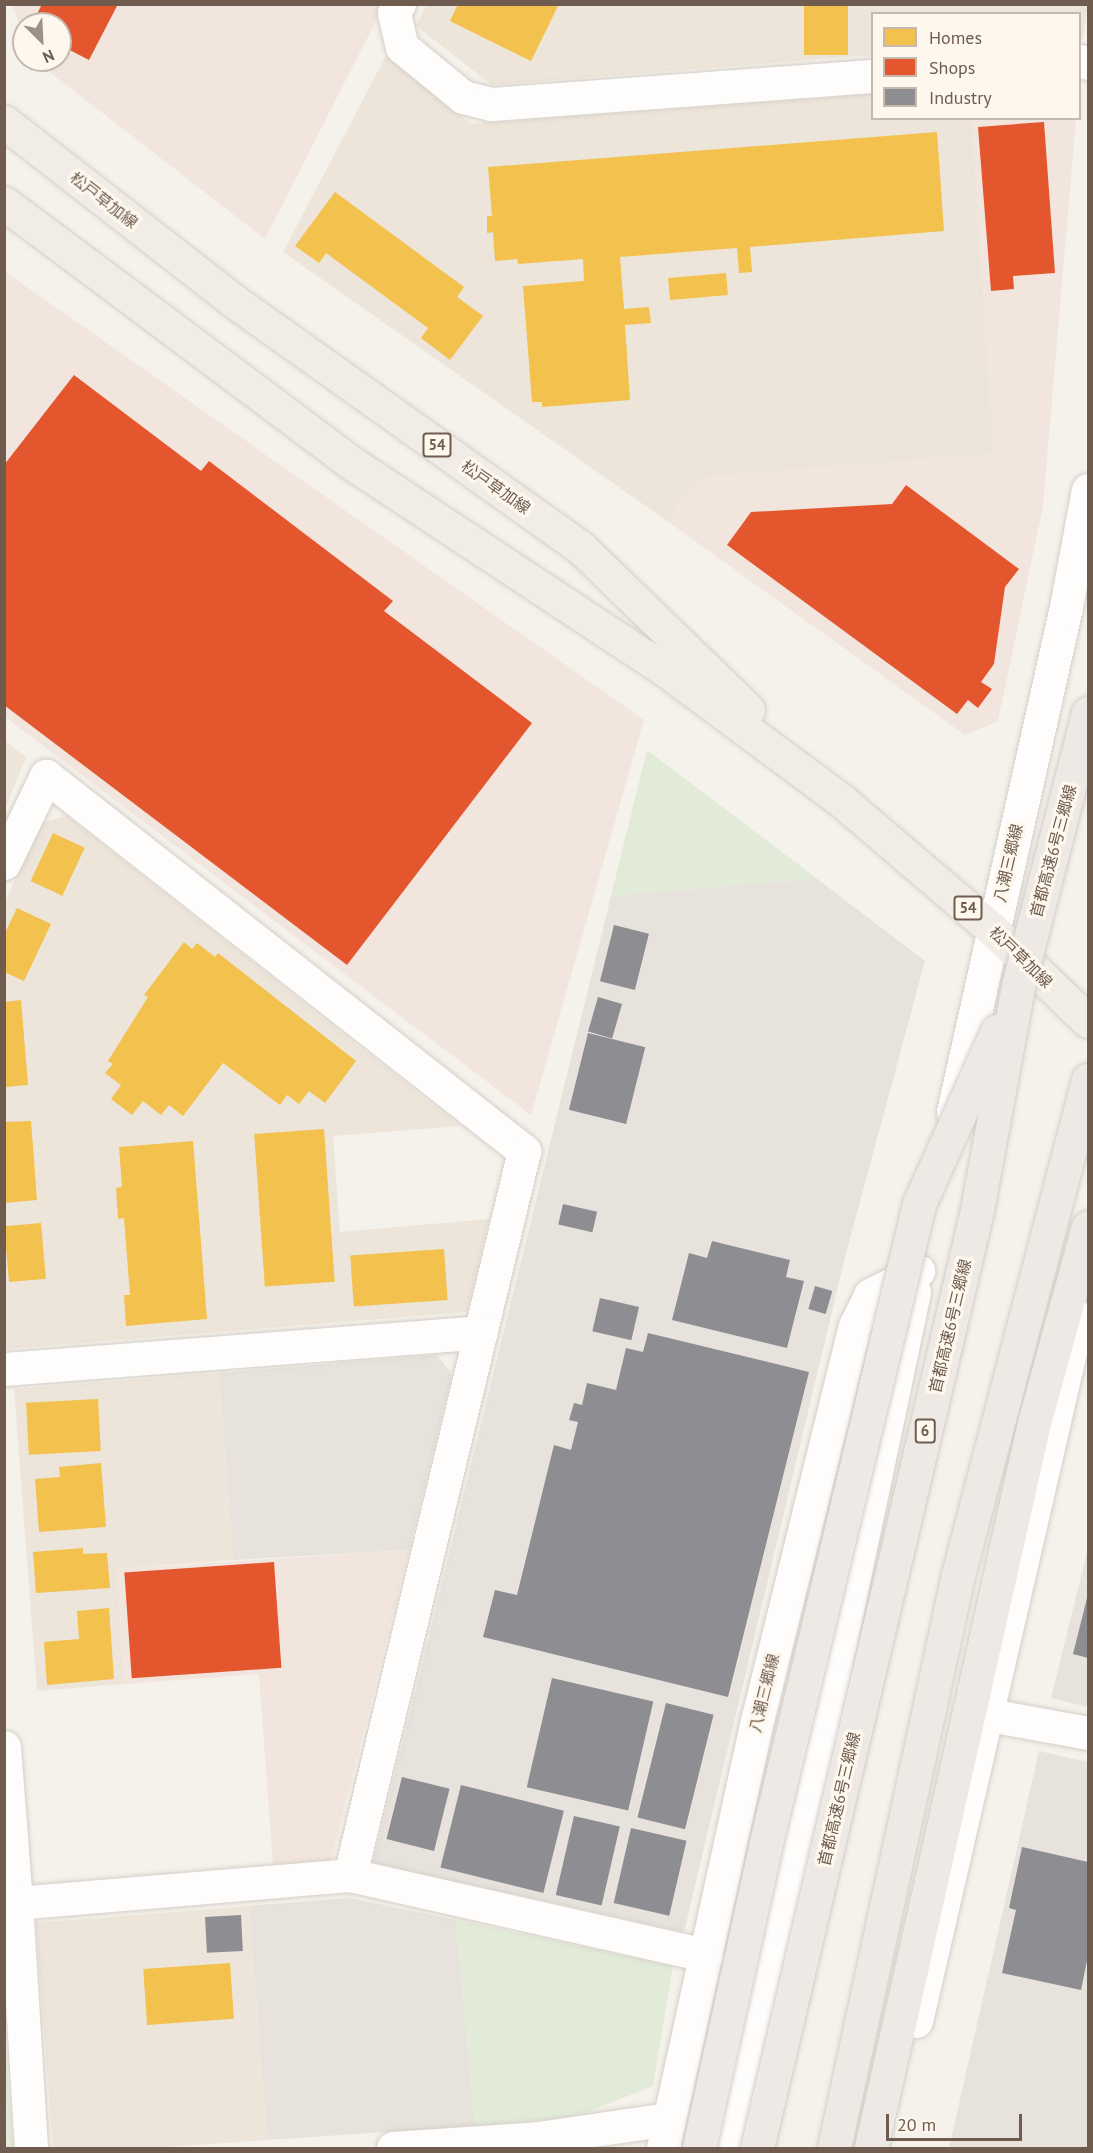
<!DOCTYPE html>
<meta charset="utf-8">
<style>
body{margin:0}
#map{position:relative;width:1093px;height:2153px;overflow:hidden;background:#f5f2eb;font-family:"PT Sans","Noto Sans JP",sans-serif}
div>[style]{position:absolute}
.residential>*{inset:0;background:#ede5d9}
.commercial>*{inset:0;background:#f2e5dd}
.industrial>*{inset:0;background:#e7e2dc}
.green>*{inset:0;background:#e2ebd7}
.homes>*{inset:0;background:#f2c14e;transform-origin:0 0}
.shops>*{inset:0;background:#e4572e;transform-origin:0 0}
.industry>*{inset:0;background:#8d8d92;transform-origin:0 0}
.roads{filter:drop-shadow(0 0 2px #d4cfc9) drop-shadow(0 0 2px #d4cfc9)}
.minor>*{height:33px;margin:-16.5px;padding:0 16.5px;transform-origin:16.5px;border-radius:16.5px;background:#fefdfc}
.secondary>*{height:33px;margin:-16.5px;padding:0 16.5px;transform-origin:16.5px;border-radius:16.5px;background:#fefdfc}
.primary>*{height:33px;margin:-16.5px;padding:0 16.5px;transform-origin:16.5px;border-radius:16.5px;background:#f1ede6}
.motorway>*{height:33px;margin:-16.5px;padding:0 16.5px;transform-origin:16.5px;border-radius:16.5px;background:#efe9e5}
.bridges{filter:drop-shadow(0 0 2px #d3cdc7) drop-shadow(0 0 2px #d3cdc7)}
.motorway-bridge>*{height:33px;margin:-16.5px;padding:0 16.5px;transform-origin:16.5px;border-radius:16.5px;background:#efe9e5}
span{translate:-50% -50%;white-space:nowrap;text-align:center;line-height:1.15;-webkit-text-stroke:6px #fdf7ed;paint-order:stroke}
.shield-label span{padding:2px 4px;background:#fdf7ed;border:2px solid;border-radius:4px;-webkit-text-stroke-width:0}
.shield-label{font-size:15px;color:#705c4f;font-weight:700}
.street-label{font-size:16px;color:#705c4f}
.frame{position:absolute;inset:0;border:6px solid #705c4f;pointer-events:none}
.legend{position:absolute;left:871px;top:12px;width:210px;height:108px;box-sizing:border-box;background:#fdf7ed;border:2px solid #c5b9ae;margin:0;padding:8px 10px;list-style:none;font-size:18px;color:#705c4f}
.legend li{display:flex;align-items:center;gap:12px;height:30px}
.legend b{width:30px;border:2px solid #c5b9ae}
.north{position:absolute;left:12px;top:12px;width:60px;height:60px;box-sizing:border-box;background:#fdf7ed;border:2px solid #c5b9ae;border-radius:50%;rotate:156deg;font-size:16px;font-weight:700;line-height:24px;text-align:center;color:#705c4f}
.north::after{content:'';display:block;margin:auto;width:21px;height:27px;background:#9f9086;clip-path:polygon(50% 0,100% 100%,50% 72%,0 100%)}
.scale{position:absolute;left:886px;top:2114px;width:136px;height:27px;box-sizing:border-box;border:3px solid #705c4f;border-top:0;padding-left:8px;font-size:18px;line-height:21px;white-space:nowrap;color:#705c4f;-webkit-text-stroke:4px #fdf7ed;paint-order:stroke}
</style>
<div id="map">
<div class="residential">
<i style="clip-path:polygon(427px 4px,1088px 5px,1083px 39px,1080px 39px,1080px 14px,872px 14px,872px 55px,492px 85px,416px 26px)"></i>
<i style="clip-path:polygon(387px 54px,471px 124px,872px 94px,872px 118px,972px 119px,994px 454px,699px 478px,667px 521px,283px 252px)"></i>
<i style="clip-path:polygon(5px 741px,26px 757px,5px 810px)"></i>
<i style="clip-path:polygon(67px 816px,460px 1126px,333px 1136px,340px 1232px,489px 1219px,467px 1312px,5px 1349px,5px 902px,41px 823px)"></i>
<i style="clip-path:polygon(219px 1373px,233px 1560px,117px 1569px,125px 1684px,37px 1691px,14px 1389px)"></i>
<i style="clip-path:polygon(249px 1906px,267px 2140px,154px 2148px,53px 2148px,36px 1923px)"></i>
</div>
<div class="commercial">
<i style="clip-path:polygon(13px 5px,384px 5px,265px 239px,34px 60px,60px 60px,60px 24px,24px 24px,24px 41px)"></i>
<i style="clip-path:polygon(972px 119px,1076px 119px,1043px 506px,998px 721px,965px 735px,667px 521px,699px 478px,994px 454px)"></i>
<i style="clip-path:polygon(4px 271px,644px 720px,531px 1115px,5px 717px)"></i>
<i style="clip-path:polygon(409px 1550px,331px 1861px,273px 1866px,259px 1674px,125px 1684px,117px 1569px)"></i>
</div>
<div class="industrial">
<i style="clip-path:polygon(816px 878px,925px 961px,845px 1257px,684px 1932px,373px 1863px,611px 896px)"></i>
<i style="clip-path:polygon(437px 1355px,452px 1374px,409px 1550px,233px 1560px,219px 1373px)"></i>
<i style="clip-path:polygon(1088px 1548px,1088px 1707px,1051px 1698px)"></i>
<i style="clip-path:polygon(1039px 1751px,1088px 1762px,1088px 2148px,949px 2148px)"></i>
<i style="clip-path:polygon(349px 1898px,456px 1920px,475px 2126px,267px 2140px,249px 1906px)"></i>
</div>
<div class="green">
<i style="clip-path:polygon(647px 750px,816px 878px,611px 896px)"></i>
<i style="clip-path:polygon(456px 1920px,673px 1966px,653px 2086px,575px 2117px,475px 2126px)"></i>
<i style="clip-path:polygon(4px 2037px,5px 2037px,13px 2148px,5px 2148px)"></i>
</div>
<div class="homes">
<i style="clip-path:polygon(458px 4px,559px 4px,531px 61px,450px 21px)"></i>
<i style="left:804px;top:4px;width:44px;height:51px"></i>
<i style="clip-path:polygon(937px 132px,944px 231px,750px 247px,752px 272px,739px 273px,737px 248px,620px 257px,624px 309px,649px 307px,651px 323px,625px 325px,630px 400px,542px 407px,542px 402px,532px 402px,523px 286px,584px 281px,583px 259px,518px 264px,517px 259px,495px 261px,493px 232px,487px 233px,487px 216px,492px 216px,488px 167px)"></i>
<i style="clip-path:polygon(335px 192px,464px 287px,457px 297px,483px 316px,450px 360px,421px 338px,428px 328px,326px 253px,319px 263px,295px 246px)"></i>
<i style="left:726px;top:273px;width:22px;height:58px;rotate:85deg"></i>
<i style="left:53px;top:833px;width:35px;height:53px;rotate:25deg"></i>
<i style="clip-path:polygon(17px 908px,51px 924px,24px 981px,4px 972px,4px 935px)"></i>
<i style="clip-path:polygon(184px 942px,192px 949px,197px 943px,215px 957px,218px 953px,356px 1061px,325px 1103px,309px 1091px,299px 1104px,287px 1095px,280px 1105px,223px 1063px,183px 1116px,169px 1105px,161px 1115px,143px 1101px,132px 1115px,111px 1099px,121px 1085px,105px 1073px,113px 1064px,108px 1061px,148px 997px,144px 995px)"></i>
<i style="clip-path:polygon(21px 1000px,28px 1085px,5px 1087px,5px 1002px)"></i>
<i style="clip-path:polygon(31px 1121px,37px 1200px,4px 1203px,4px 1122px)"></i>
<i style="left:324px;top:1129px;width:153px;height:70px;rotate:86deg"></i>
<i style="clip-path:polygon(193px 1141px,207px 1319px,126px 1326px,124px 1295px,130px 1295px,124px 1218px,118px 1219px,116px 1188px,122px 1187px,119px 1147px)"></i>
<i style="left:41px;top:1223px;width:56px;height:37px;rotate:85deg"></i>
<i style="left:444px;top:1249px;width:51px;height:94px;rotate:86deg"></i>
<i style="left:98px;top:1399px;width:52px;height:72px;rotate:87deg"></i>
<i style="clip-path:polygon(101px 1463px,106px 1527px,39px 1532px,35px 1479px,60px 1477px,59px 1467px)"></i>
<i style="clip-path:polygon(83px 1548px,83px 1554px,107px 1553px,110px 1588px,36px 1593px,33px 1552px)"></i>
<i style="clip-path:polygon(109px 1608px,114px 1679px,47px 1685px,44px 1642px,79px 1639px,77px 1611px)"></i>
<i style="left:230px;top:1963px;width:56px;height:87px;rotate:86deg"></i>
</div>
<div class="shops">
<i style="clip-path:polygon(42px 4px,118px 4px,89px 60px,60px 45px,60px 24px,32px 24px)"></i>
<i style="clip-path:polygon(1044px 122px,1055px 273px,1013px 276px,1014px 289px,991px 291px,978px 127px)"></i>
<i style="clip-path:polygon(74px 375px,201px 471px,209px 461px,393px 601px,384px 611px,532px 723px,347px 965px,4px 705px,4px 465px)"></i>
<i style="clip-path:polygon(906px 485px,1019px 569px,1005px 587px,994px 664px,981px 682px,992px 689px,978px 708px,968px 700px,957px 714px,727px 545px,751px 512px,892px 504px)"></i>
<i style="left:274px;top:1562px;width:106px;height:150px;rotate:86deg"></i>
</div>
<div class="industry">
<i style="left:614px;top:925px;width:36px;height:58px;rotate:14deg"></i>
<i style="left:598px;top:997px;width:25px;height:36px;rotate:16deg"></i>
<i style="left:588px;top:1033px;width:59px;height:79px;rotate:14deg"></i>
<i style="left:563px;top:1204px;width:35px;height:21px;rotate:13deg"></i>
<i style="clip-path:polygon(712px 1241px,790px 1260px,786px 1277px,804px 1281px,787px 1348px,672px 1320px,689px 1253px,707px 1258px)"></i>
<i style="left:815px;top:1286px;width:18px;height:24px;rotate:16deg"></i>
<i style="left:600px;top:1298px;width:40px;height:34px;rotate:13deg"></i>
<i style="clip-path:polygon(648px 1333px,809px 1372px,728px 1697px,483px 1637px,495px 1590px,517px 1595px,554px 1445px,571px 1450px,578px 1422px,569px 1420px,574px 1403px,582px 1405px,587px 1383px,616px 1390px,626px 1348px,643px 1352px)"></i>
<i style="clip-path:polygon(1088px 1594px,1088px 1658px,1073px 1654px)"></i>
<i style="left:552px;top:1678px;width:104px;height:112px;rotate:13deg"></i>
<i style="left:666px;top:1703px;width:49px;height:118px;rotate:14deg"></i>
<i style="left:402px;top:1777px;width:49px;height:64px;rotate:14deg"></i>
<i style="left:461px;top:1785px;width:106px;height:85px;rotate:14deg"></i>
<i style="left:574px;top:1816px;width:47px;height:81px;rotate:13deg"></i>
<i style="left:631px;top:1828px;width:57px;height:77px;rotate:13deg"></i>
<i style="clip-path:polygon(1022px 1847px,1088px 1862px,1088px 1956px,1081px 1990px,1002px 1973px,1016px 1910px,1009px 1908px)"></i>
<i style="left:241px;top:1915px;width:36px;height:36px;rotate:87deg"></i>
</div>
<div class="roads">
<div class="minor">
<i style="left:399px;top:4px;width:10px;rotate:119deg"></i>
<i style="left:394px;top:13px;width:35px;rotate:77deg"></i>
<i style="left:402px;top:47px;width:79px;rotate:39.3deg"></i>
<i style="left:463px;top:97px;width:29px;rotate:14deg"></i>
<i style="left:491px;top:104px;width:382px;rotate:-4.2deg"></i>
<i style="left:1080px;top:61px;width:8px;rotate:14deg"></i>
<i style="left:4px;top:863px;width:97px;rotate:-64.2deg"></i>
<i style="left:46px;top:776px;width:608px;rotate:38.11deg"></i>
<i style="left:524px;top:1151px;width:745px;rotate:103.51deg"></i>
<i style="left:4px;top:1369px;width:478px;rotate:-4.4deg"></i>
<i style="left:989px;top:1715px;width:101px;rotate:10.3deg"></i>
<i style="left:4px;top:1747px;width:156px;rotate:85.6deg"></i>
<i style="left:16px;top:1903px;width:335px;rotate:-4.8deg"></i>
<i style="left:350px;top:1875px;width:365px;rotate:12.7deg"></i>
<i style="left:16px;top:1903px;width:245px;rotate:86.5deg"></i>
<i style="left:393px;top:2148px;width:145px;rotate:-3.9deg"></i>
<i style="left:538px;top:2138px;width:131px;rotate:-8.3deg"></i>
</div>
<div class="secondary">
<i style="left:953px;top:1112px;width:517px;rotate:-77.39deg"></i>
<i style="left:1066px;top:607px;width:119px;rotate:-79.4deg"></i>
<i style="left:916px;top:2021px;width:722px;rotate:-77.04deg"></i>
<i style="left:663px;top:2148px;width:441px;rotate:-77.6deg"></i>
<i style="left:758px;top:1717px;width:403px;rotate:-76.1deg"></i>
<i style="left:855px;top:1326px;width:34px;rotate:-64deg"></i>
<i style="left:870px;top:1295px;width:54px;rotate:-26.6deg"></i>
<i style="left:724px;top:2148px;width:235px;rotate:-75.7deg"></i>
<i style="left:782px;top:1920px;width:642px;rotate:-78.13deg"></i>
</div>
<div class="primary">
<i style="left:4px;top:122px;width:288px;rotate:37.9deg"></i>
<i style="left:231px;top:299px;width:428px;rotate:35.4deg"></i>
<i style="left:580px;top:547px;width:234px;rotate:44.1deg"></i>
<i style="left:4px;top:203px;width:436px;rotate:36.8deg"></i>
<i style="left:353px;top:464px;width:376px;rotate:33.4deg"></i>
<i style="left:667px;top:671px;width:218px;rotate:36.6deg"></i>
<i style="left:842px;top:801px;width:197px;rotate:40.5deg"></i>
<i style="left:992px;top:929px;width:133px;rotate:43.8deg"></i>
</div>
<div class="motorway">
<i style="left:834px;top:2148px;width:586px;rotate:-77.79deg"></i>
<i style="left:958px;top:1575px;width:512px;rotate:-75.28deg"></i>
<i style="left:871px;top:2148px;width:743px;rotate:-77.33deg"></i>
<i style="left:1034px;top:1423px;width:203px;rotate:-74.6deg"></i>
</div>
</div>
<div class="bridges">
<div class="motorway-bridge">
<i style="left:699px;top:2148px;width:312px;rotate:-77.6deg"></i>
<i style="left:766px;top:1843px;width:657px;rotate:-76.53deg"></i>
<i style="left:919px;top:1204px;width:190px;rotate:-65.7deg"></i>
<i style="left:757px;top:2148px;width:963px;rotate:-76.8deg"></i>
<i style="left:977px;top:1210px;width:228px;rotate:-79.6deg"></i>
<i style="left:1018px;top:986px;width:282px;rotate:-75.6deg"></i>
</div>
</div>
<div class="shield-label">
<span style="left:437px;top:445px">54</span>
<span style="left:968px;top:908px">54</span>
<span style="left:925px;top:1431px">6</span>
</div>
<div class="street-label">
<span style="left:104px;top:200px;rotate:38deg">松戸草加線</span>
<span style="left:496px;top:487px;rotate:35deg">松戸草加線</span>
<span style="left:1053px;top:851px;rotate:-75deg">首都高速6号三郷線</span>
<span style="left:1008px;top:863px;rotate:-77deg">八潮三郷線</span>
<span style="left:1021px;top:957px;rotate:44deg">松戸草加線</span>
<span style="left:950px;top:1326px;rotate:-77deg">首都高速6号三郷線</span>
<span style="left:764px;top:1693px;rotate:-76deg">八潮三郷線</span>
<span style="left:839px;top:1799px;rotate:-77deg">首都高速6号三郷線</span>
</div>
<div class="frame"></div>
<ul class="legend">
<li><b style="height:16px;background:#f2c14e"></b>Homes</li>
<li><b style="height:16px;background:#e4572e"></b>Shops</li>
<li><b style="height:16px;background:#8d8d92"></b>Industry</li>
</ul>
<div class="north">N</div>
<div class="scale">20 m</div>
</div>
